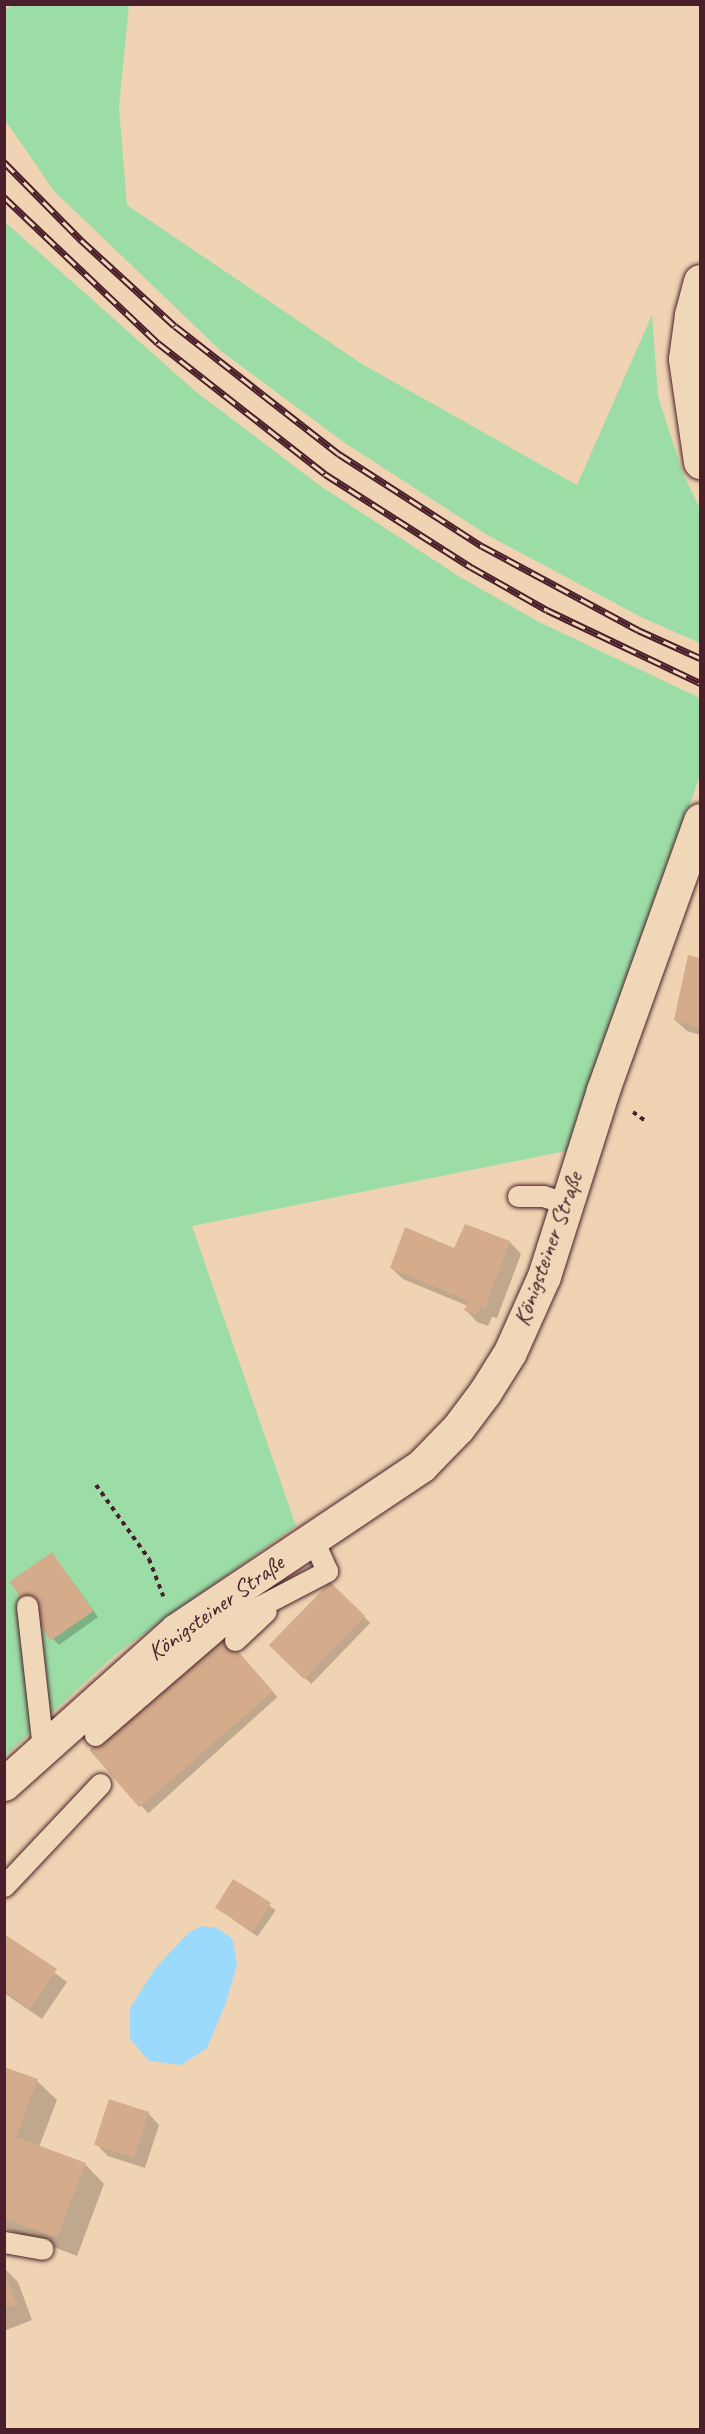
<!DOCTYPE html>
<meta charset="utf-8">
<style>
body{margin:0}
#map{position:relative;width:705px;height:2434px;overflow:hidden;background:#efd3b2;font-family:Caveat,sans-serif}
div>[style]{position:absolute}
.green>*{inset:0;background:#9cdda7}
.water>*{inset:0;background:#9cdafd}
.shadow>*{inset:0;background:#0003;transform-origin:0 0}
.building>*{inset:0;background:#d4ac8b;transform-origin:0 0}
.path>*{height:4px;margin-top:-2px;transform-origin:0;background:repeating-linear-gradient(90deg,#4a1f2b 0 4.5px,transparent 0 9px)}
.roads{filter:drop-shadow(0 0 2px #4a1f2b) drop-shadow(0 0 2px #4a1f2b)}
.lane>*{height:21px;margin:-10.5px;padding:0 10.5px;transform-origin:10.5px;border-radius:10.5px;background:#f0d7b8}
.street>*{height:33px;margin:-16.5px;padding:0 16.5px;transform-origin:16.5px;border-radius:16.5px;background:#f0d7b8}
.rail>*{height:7px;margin-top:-3.5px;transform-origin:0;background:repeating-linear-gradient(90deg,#f0d7b8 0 14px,#4a1f2b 0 28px);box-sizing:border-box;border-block:2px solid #4a1f2b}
span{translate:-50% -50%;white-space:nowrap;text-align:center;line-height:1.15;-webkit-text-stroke:4.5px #f0d7b8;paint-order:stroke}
.street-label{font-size:24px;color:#4a1f2b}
.frame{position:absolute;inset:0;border:6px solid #4a1f2b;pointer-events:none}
</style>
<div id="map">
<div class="green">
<i style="clip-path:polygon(13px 5px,129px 5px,119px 107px,127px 205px,362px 364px,577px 485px,652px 315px,658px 396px,682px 471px,700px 509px,700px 643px,643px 618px,489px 536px,345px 443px,221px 351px,54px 191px,5px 120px,5px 9px)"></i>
<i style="clip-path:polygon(5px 222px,195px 391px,319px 485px,460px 577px,539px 622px,700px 698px,700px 775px,571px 1150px,192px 1226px,296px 1526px,117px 1653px,5px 1756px)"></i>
</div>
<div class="water">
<i style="clip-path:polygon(201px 1926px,217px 1928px,233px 1939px,237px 1965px,225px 2005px,207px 2048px,181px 2065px,149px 2061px,130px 2039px,130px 2008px,154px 1970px,187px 1934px)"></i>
</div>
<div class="shadow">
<i style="clip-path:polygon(689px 957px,700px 959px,700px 1035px,687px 1031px,675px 1020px)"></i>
<i style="clip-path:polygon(510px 1242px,521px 1254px,497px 1318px,492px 1317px,488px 1326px,477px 1322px,466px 1310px,468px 1306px,403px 1279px,391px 1268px)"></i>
<i style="clip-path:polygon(57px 1560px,98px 1617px,59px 1645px,53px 1639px)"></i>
<i style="left:330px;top:1584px;width:56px;height:85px;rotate:44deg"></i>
<i style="left:228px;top:1642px;width:74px;height:174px;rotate:48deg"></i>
<i style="left:234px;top:1881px;width:51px;height:32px;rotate:35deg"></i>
<i style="clip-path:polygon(4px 1936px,67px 1982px,42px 2019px,4px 1993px)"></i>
<i style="clip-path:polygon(4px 2068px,37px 2081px,57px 2100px,39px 2147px,85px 2164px,104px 2184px,77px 2256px,4px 2228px)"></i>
<i style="clip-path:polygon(148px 2113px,159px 2125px,145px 2168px,108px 2156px,96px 2144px)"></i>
<i style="clip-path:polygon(4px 2268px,18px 2282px,32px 2320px,4px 2331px)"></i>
</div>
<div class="building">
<i style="clip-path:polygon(688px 955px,700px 958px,700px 1028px,674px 1020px)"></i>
<i style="clip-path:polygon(465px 1224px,510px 1241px,485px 1308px,481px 1306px,476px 1315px,464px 1310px,469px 1301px,390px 1268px,405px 1227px,454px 1248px)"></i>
<i style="left:52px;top:1552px;width:72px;height:52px;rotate:55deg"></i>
<i style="left:330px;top:1582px;width:49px;height:88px;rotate:44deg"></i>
<i style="left:223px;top:1634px;width:76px;height:177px;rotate:49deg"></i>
<i style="left:233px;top:1879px;width:45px;height:34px;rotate:32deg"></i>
<i style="clip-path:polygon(4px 1934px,57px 1969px,30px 2009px,4px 1991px)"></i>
<i style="clip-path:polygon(4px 2067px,38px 2079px,16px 2137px,86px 2163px,57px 2238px,4px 2218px)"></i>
<i style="left:109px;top:2099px;width:42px;height:48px;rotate:18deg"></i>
<i style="clip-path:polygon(4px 2271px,17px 2304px,4px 2309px)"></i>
</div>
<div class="path">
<i style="left:633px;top:1112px;width:14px;rotate:36deg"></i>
<i style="left:96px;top:1485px;width:91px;rotate:54.4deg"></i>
<i style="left:149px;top:1559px;width:40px;rotate:69deg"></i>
</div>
<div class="roads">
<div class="lane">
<i style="left:518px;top:1196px;width:25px"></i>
<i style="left:543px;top:1196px;width:23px;rotate:18deg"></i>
<i style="left:27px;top:1606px;width:144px;rotate:83.6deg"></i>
<i style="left:235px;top:1640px;width:42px;rotate:-43.1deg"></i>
<i style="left:95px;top:1735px;width:165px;rotate:-40.8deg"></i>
<i style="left:220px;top:1627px;width:121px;rotate:-27.6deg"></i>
<i style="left:327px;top:1571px;width:34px;rotate:-114deg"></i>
<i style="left:4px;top:1886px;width:140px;rotate:-46.7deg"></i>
<i style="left:4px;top:2242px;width:39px;rotate:10deg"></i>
</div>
<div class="street">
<i style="left:700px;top:281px;width:35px;rotate:105deg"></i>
<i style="left:691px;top:315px;width:44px;rotate:97.8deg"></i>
<i style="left:685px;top:359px;width:104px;rotate:81.7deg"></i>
<i style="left:4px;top:1784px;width:231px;rotate:-41.8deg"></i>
<i style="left:176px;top:1630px;width:295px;rotate:-33.8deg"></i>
<i style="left:421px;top:1466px;width:53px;rotate:-45.8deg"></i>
<i style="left:458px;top:1428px;width:45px;rotate:-53.1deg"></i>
<i style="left:485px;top:1392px;width:47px;rotate:-58deg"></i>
<i style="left:510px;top:1352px;width:83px;rotate:-65.9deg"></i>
<i style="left:544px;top:1276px;width:195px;rotate:-72.4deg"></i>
<i style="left:603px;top:1090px;width:287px;rotate:-70.2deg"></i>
</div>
</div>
<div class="rail">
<i style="left:4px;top:162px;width:110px;rotate:45.4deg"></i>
<i style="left:81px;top:240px;width:127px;rotate:42.5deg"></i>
<i style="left:175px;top:326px;width:208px;rotate:38deg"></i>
<i style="left:339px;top:454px;width:170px;rotate:32.8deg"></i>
<i style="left:482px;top:546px;width:177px;rotate:28.3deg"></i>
<i style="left:638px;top:630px;width:68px;rotate:24.3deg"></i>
<i style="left:4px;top:197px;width:212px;rotate:43.5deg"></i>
<i style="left:158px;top:343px;width:212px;rotate:38.1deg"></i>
<i style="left:325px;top:474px;width:173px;rotate:32.5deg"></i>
<i style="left:471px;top:567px;width:87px;rotate:29.5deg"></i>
<i style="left:547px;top:610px;width:170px;rotate:25.5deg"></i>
</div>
<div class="street-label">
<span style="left:548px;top:1249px;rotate:-70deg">Königsteiner Straße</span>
<span style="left:216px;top:1608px;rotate:-36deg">Königsteiner Straße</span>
</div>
<div class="frame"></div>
</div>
